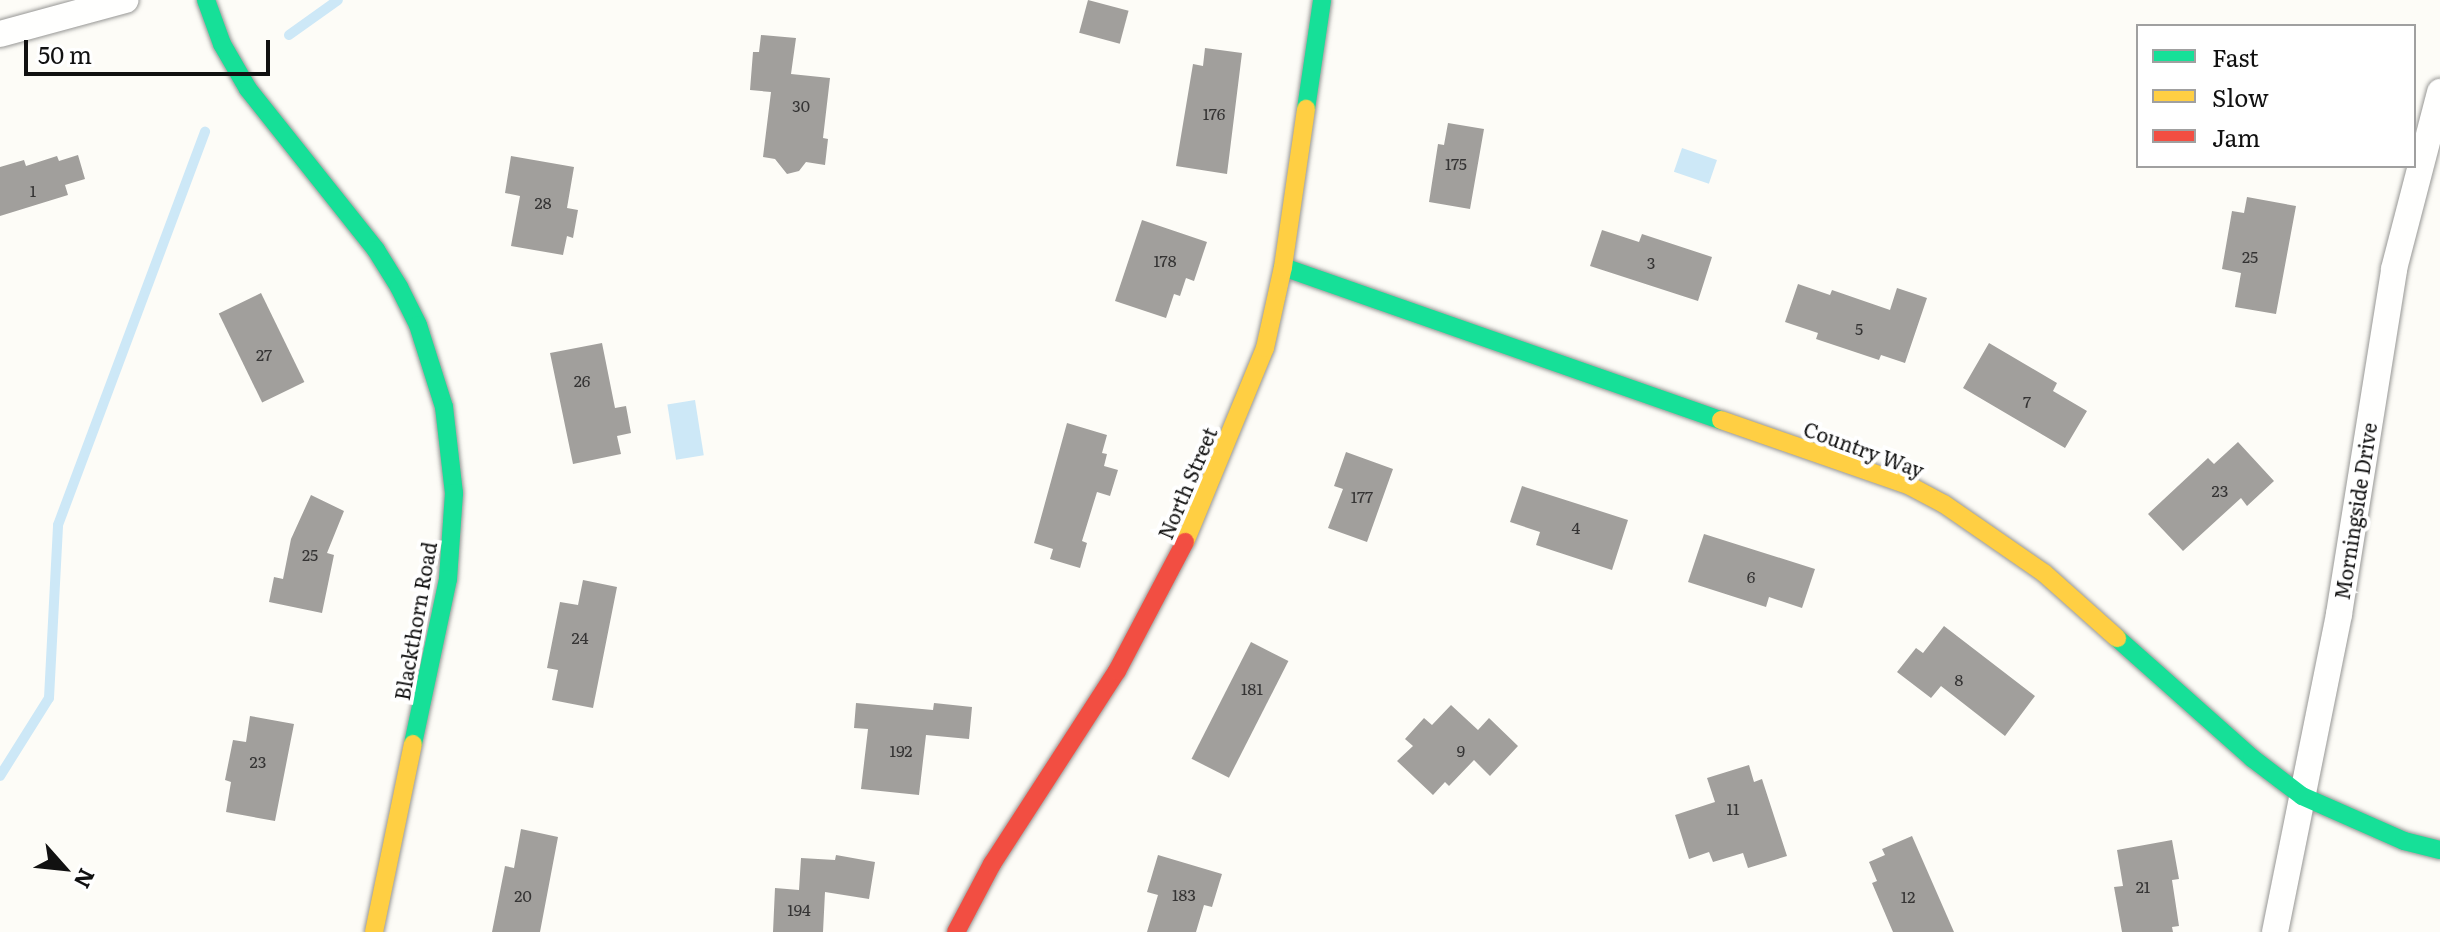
<!DOCTYPE html>
<style>
body{margin:0}
#map{position:relative;width:2440px;height:932px;overflow:hidden;background:#fdfcf7;font-family:Literata,serif}
div>[style]{position:absolute}
.water>*{inset:0;background:#cde8f7;transform-origin:0 0}
.stream>*{height:10px;margin:-5px;padding:0 5px;transform-origin:5px;border-radius:5px;background:#cde8f7}
.building>*{inset:0;background:#a19f9c;transform-origin:0 0}
.roads{filter:drop-shadow(0 0 2px #979795) drop-shadow(0 0 2px #979795)}
.street>*{height:26px;margin:-13px;padding:0 13px;transform-origin:13px;border-radius:13px;background:#fffffe}
.fast>*{height:18px;margin:-9px;padding:0 9px;transform-origin:9px;border-radius:9px;background:#16e098}
.slow>*{height:18px;margin:-9px;padding:0 9px;transform-origin:9px;border-radius:9px;background:#ffcf43}
.jam>*{height:18px;margin:-9px;padding:0 9px;transform-origin:9px;border-radius:9px;background:#f24e42}
span{translate:-50% -50%;white-space:nowrap;text-align:center;line-height:1.15;-webkit-text-stroke:8px #fff;paint-order:stroke}
.number-label{font-size:16px;color:#353434}
.number-label span{-webkit-text-stroke-width:0}
.street-label{font-size:20px;color:#111}
.legend{position:absolute;left:2136px;top:24px;width:280px;height:144px;box-sizing:border-box;background:#fff;border:2px solid #a0a0a0;margin:0;padding:10px 14px;list-style:none;font-size:24px;color:#111}
.legend li{display:flex;align-items:center;gap:16px;height:40px}
.legend b{width:40px;border:2px solid #a0a0a0}
.north{position:absolute;left:24px;top:828px;width:80px;height:80px;-webkit-text-stroke:6px #fff;paint-order:stroke;rotate:117deg;font-size:22px;font-weight:700;line-height:32px;text-align:center;color:#111}
.north::after{content:'';display:block;margin:auto;width:28px;height:36px;background:#111;clip-path:polygon(50% 0,100% 100%,50% 72%,0 100%)}
.scale{position:absolute;left:24px;top:40px;width:246px;height:36px;box-sizing:border-box;border:4px solid #111;border-top:0;padding-left:10px;font-size:24px;line-height:28px;white-space:nowrap;color:#111;-webkit-text-stroke:6px #fff;paint-order:stroke}
</style>
<div id="map">
<div class="water">
<i style="left:1682px;top:148px;width:37px;height:25px;rotate:19deg"></i>
<i style="left:695px;top:400px;width:56px;height:28px;rotate:81deg"></i>
</div>
<div class="stream">
<i style="left:289px;top:35px;width:60px;rotate:-35.5deg"></i>
<i style="left:0;top:776px;width:92px;rotate:-57.9deg"></i>
<i style="left:49px;top:698px;width:173px;rotate:-87deg"></i>
<i style="left:58px;top:525px;width:420px;rotate:-69.5deg"></i>
</div>
<div class="building">
<i style="left:1088px;top:0;width:42px;height:34px;rotate:15deg"></i>
<i style="clip-path:polygon(761px 35px,796px 38px,791px 74px,830px 78px,823px 138px,828px 139px,825px 165px,806px 162px,799px 171px,787px 174px,775px 159px,763px 157px,771px 92px,750px 90px,753px 52px,759px 52px)"></i>
<i style="clip-path:polygon(1205px 48px,1242px 53px,1227px 174px,1176px 166px,1193px 64px,1203px 66px)"></i>
<i style="clip-path:polygon(1448px 123px,1484px 129px,1470px 209px,1429px 202px,1438px 144px,1444px 145px)"></i>
<i style="clip-path:polygon(78px 155px,85px 179px,65px 185px,68px 195px,0 216px,0 167px,24px 160px,26px 166px,57px 156px,59px 161px)"></i>
<i style="clip-path:polygon(511px 156px,574px 167px,567px 208px,578px 210px,573px 238px,567px 236px,563px 255px,511px 246px,520px 196px,505px 193px)"></i>
<i style="clip-path:polygon(2247px 197px,2296px 206px,2276px 314px,2235px 307px,2241px 273px,2222px 269px,2232px 211px,2244px 213px)"></i>
<i style="clip-path:polygon(1142px 220px,1207px 242px,1194px 281px,1186px 278px,1180px 296px,1174px 294px,1166px 318px,1115px 301px)"></i>
<i style="clip-path:polygon(1602px 230px,1639px 242px,1642px 234px,1712px 257px,1698px 301px,1590px 266px)"></i>
<i style="clip-path:polygon(1798px 284px,1830px 295px,1832px 290px,1890px 310px,1897px 288px,1927px 298px,1905px 363px,1881px 355px,1879px 360px,1816px 339px,1818px 333px,1785px 322px)"></i>
<i style="left:261px;top:293px;width:99px;height:47px;rotate:64deg"></i>
<i style="clip-path:polygon(602px 343px,615px 408px,626px 406px,631px 433px,617px 436px,621px 454px,573px 464px,550px 353px)"></i>
<i style="clip-path:polygon(1989px 343px,2057px 383px,2053px 391px,2087px 411px,2065px 448px,1963px 388px)"></i>
<i style="clip-path:polygon(1067px 423px,1107px 435px,1102px 453px,1107px 454px,1104px 466px,1118px 470px,1110px 496px,1097px 492px,1082px 541px,1087px 543px,1080px 568px,1050px 559px,1053px 549px,1034px 543px)"></i>
<i style="clip-path:polygon(2238px 442px,2274px 481px,2247px 506px,2241px 498px,2183px 551px,2148px 514px,2208px 458px,2214px 464px)"></i>
<i style="clip-path:polygon(1346px 452px,1393px 469px,1367px 542px,1328px 528px,1343px 489px,1334px 486px)"></i>
<i style="clip-path:polygon(1522px 486px,1628px 520px,1612px 570px,1536px 545px,1540px 532px,1510px 522px)"></i>
<i style="clip-path:polygon(311px 495px,344px 511px,327px 553px,334px 555px,322px 613px,269px 602px,274px 577px,283px 579px,291px 539px)"></i>
<i style="clip-path:polygon(1704px 534px,1815px 569px,1802px 608px,1769px 597px,1766px 607px,1688px 582px)"></i>
<i style="clip-path:polygon(583px 580px,617px 587px,593px 708px,552px 700px,558px 670px,547px 668px,560px 602px,578px 605px)"></i>
<i style="clip-path:polygon(1944px 626px,2035px 696px,2005px 736px,1941px 686px,1931px 698px,1897px 672px,1916px 648px,1923px 653px)"></i>
<i style="left:1251px;top:642px;width:42px;height:131px;rotate:27deg"></i>
<i style="clip-path:polygon(856px 703px,933px 710px,934px 703px,972px 707px,969px 739px,926px 735px,919px 795px,861px 789px,868px 729px,854px 728px)"></i>
<i style="clip-path:polygon(1451px 705px,1478px 730px,1489px 718px,1518px 746px,1490px 776px,1474px 760px,1449px 786px,1445px 782px,1433px 795px,1397px 761px,1413px 746px,1405px 739px,1424px 718px,1432px 725px)"></i>
<i style="clip-path:polygon(250px 716px,294px 724px,275px 821px,226px 812px,231px 782px,225px 780px,233px 740px,246px 742px)"></i>
<i style="clip-path:polygon(1749px 765px,1754px 782px,1762px 779px,1787px 856px,1748px 868px,1743px 853px,1713px 862px,1709px 852px,1689px 859px,1675px 815px,1715px 802px,1707px 778px)"></i>
<i style="clip-path:polygon(521px 829px,558px 837px,540px 932px,492px 932px,505px 866px,514px 868px)"></i>
<i style="clip-path:polygon(1912px 836px,1954px 932px,1893px 932px,1872px 883px,1877px 881px,1869px 862px,1885px 855px,1882px 849px)"></i>
<i style="clip-path:polygon(2172px 840px,2179px 879px,2172px 880px,2179px 926px,2172px 927px,2173px 932px,2122px 932px,2114px 887px,2123px 886px,2117px 850px)"></i>
<i style="clip-path:polygon(836px 855px,875px 862px,869px 899px,825px 892px,823px 932px,773px 932px,775px 888px,799px 890px,801px 858px,835px 860px)"></i>
<i style="clip-path:polygon(1158px 855px,1222px 874px,1212px 907px,1204px 905px,1196px 932px,1147px 932px,1158px 895px,1147px 892px)"></i>
</div>
<div class="roads">
<div class="street">
<i style="left:0;top:34px;width:130px;rotate:-15.2deg"></i>
<i style="left:2275px;top:932px;width:324px;rotate:-78.6deg"></i>
<i style="left:2339px;top:614px;width:349px;rotate:-80.9deg"></i>
<i style="left:2394px;top:269px;width:183px;rotate:-75.4deg"></i>
</div>
<div class="fast">
<i style="left:206px;top:0;width:47px;rotate:70deg"></i>
<i style="left:222px;top:44px;width:52px;rotate:60deg"></i>
<i style="left:248px;top:89px;width:206px;rotate:51.5deg"></i>
<i style="left:376px;top:250px;width:44px;rotate:58.1deg"></i>
<i style="left:399px;top:287px;width:42px;rotate:63.4deg"></i>
<i style="left:418px;top:325px;width:86px;rotate:72.4deg"></i>
<i style="left:444px;top:407px;width:87px;rotate:83.4deg"></i>
<i style="left:454px;top:493px;width:86px;rotate:94deg"></i>
<i style="left:448px;top:579px;width:169px;rotate:102deg"></i>
<i style="left:1306px;top:109px;width:110px;rotate:-81.6deg"></i>
<i style="left:1283px;top:267px;width:464px;rotate:19.3deg"></i>
<i style="left:2117px;top:638px;width:181px;rotate:41.6deg"></i>
<i style="left:2252px;top:758px;width:63px;rotate:37.2deg"></i>
<i style="left:2302px;top:796px;width:111px;rotate:23.8deg"></i>
<i style="left:2404px;top:841px;width:37px;rotate:14deg"></i>
</div>
<div class="slow">
<i style="left:1721px;top:420px;width:200px;rotate:19.2deg"></i>
<i style="left:1910px;top:486px;width:38px;rotate:28deg"></i>
<i style="left:1944px;top:504px;width:121px;rotate:34.6deg"></i>
<i style="left:2044px;top:573px;width:98px;rotate:41.7deg"></i>
<i style="left:1185px;top:542px;width:210px;rotate:-67.6deg"></i>
<i style="left:1265px;top:348px;width:83px;rotate:-77.5deg"></i>
<i style="left:1283px;top:267px;width:160px;rotate:-81.7deg"></i>
<i style="left:374px;top:932px;width:192px;rotate:-78.3deg"></i>
</div>
<div class="jam">
<i style="left:956px;top:932px;width:77px;rotate:-62.1deg"></i>
<i style="left:992px;top:864px;width:230px;rotate:-57.1deg"></i>
<i style="left:1117px;top:671px;width:146px;rotate:-62.2deg"></i>
</div>
</div>
<div class="number-label">
<span style="left:801px;top:105px">30</span>
<span style="left:1214px;top:113px">176</span>
<span style="left:1456px;top:163px">175</span>
<span style="left:33px;top:190px">1</span>
<span style="left:543px;top:202px">28</span>
<span style="left:2250px;top:256px">25</span>
<span style="left:1165px;top:260px">178</span>
<span style="left:1651px;top:262px">3</span>
<span style="left:1859px;top:328px">5</span>
<span style="left:264px;top:354px">27</span>
<span style="left:582px;top:380px">26</span>
<span style="left:2027px;top:401px">7</span>
<span style="left:2220px;top:490px">23</span>
<span style="left:1362px;top:496px">177</span>
<span style="left:1576px;top:527px">4</span>
<span style="left:310px;top:554px">25</span>
<span style="left:1751px;top:576px">6</span>
<span style="left:580px;top:637px">24</span>
<span style="left:1959px;top:679px">8</span>
<span style="left:1252px;top:688px">181</span>
<span style="left:901px;top:750px">192</span>
<span style="left:1461px;top:750px">9</span>
<span style="left:258px;top:761px">23</span>
<span style="left:1733px;top:808px">11</span>
<span style="left:2143px;top:886px">21</span>
<span style="left:1184px;top:894px">183</span>
<span style="left:523px;top:895px">20</span>
<span style="left:1908px;top:896px">12</span>
<span style="left:799px;top:909px">194</span>
</div>
<div class="street-label">
<span style="left:1864px;top:449px;rotate:20deg">Country Way</span>
<span style="left:1187px;top:483px;rotate:-67deg">North Street</span>
<span style="left:2355px;top:511px;rotate:-81deg">Morningside Drive</span>
<span style="left:415px;top:621px;rotate:-80deg">Blackthorn Road</span>
</div>
<ul class="legend">
<li><b style="height:10px;background:#16e098"></b>Fast</li>
<li><b style="height:10px;background:#ffcf43"></b>Slow</li>
<li><b style="height:10px;background:#f24e42"></b>Jam</li>
</ul>
<div class="north">N</div>
<div class="scale">50 m</div>
</div>
